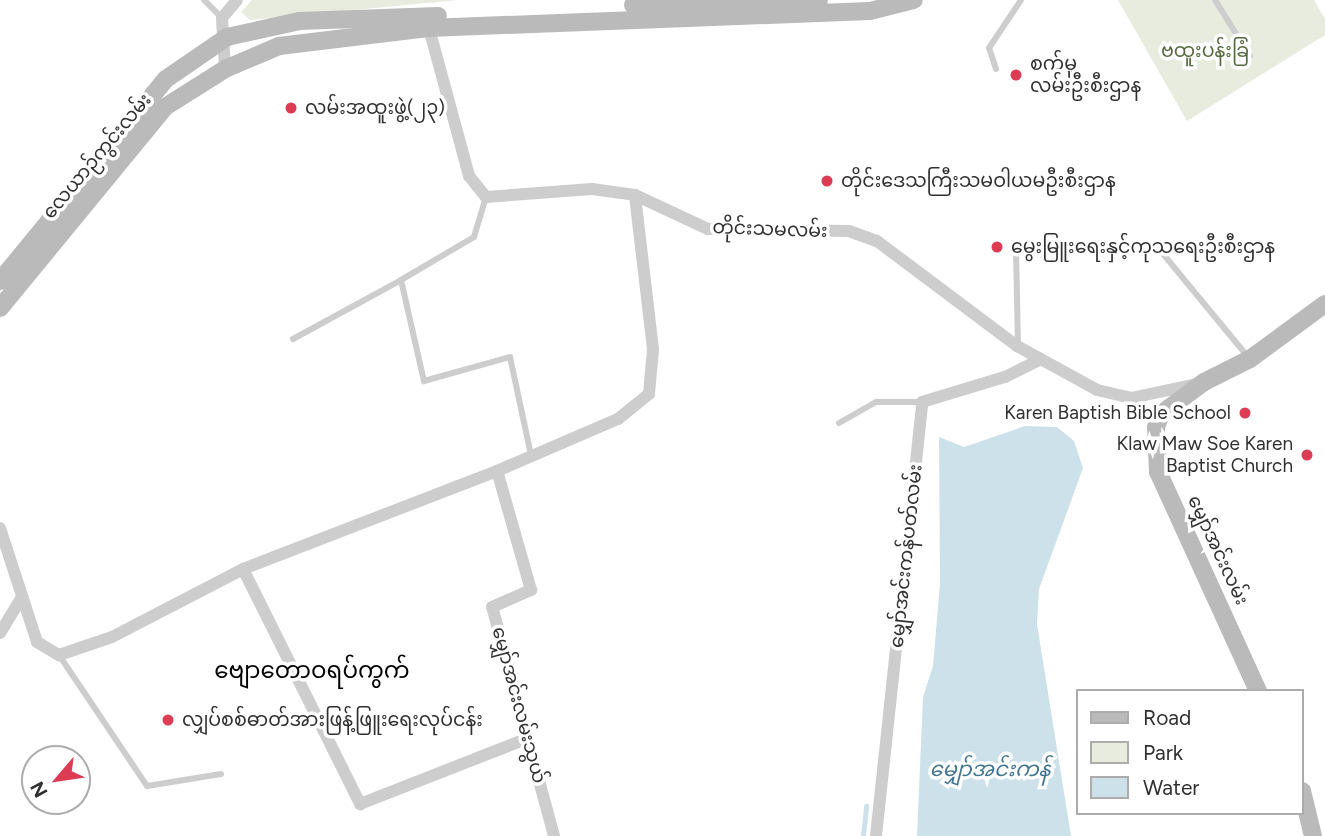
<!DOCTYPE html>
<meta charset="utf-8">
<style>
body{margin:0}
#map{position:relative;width:1325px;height:836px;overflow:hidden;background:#fff;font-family:Figtree,"Noto Sans Myanmar",sans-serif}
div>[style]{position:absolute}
.green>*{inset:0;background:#e7ecdf}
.water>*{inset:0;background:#cde1eb}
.stream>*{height:4.5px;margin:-2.25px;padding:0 2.25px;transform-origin:2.25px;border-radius:2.25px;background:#cde1eb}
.lane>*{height:6px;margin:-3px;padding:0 3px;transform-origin:3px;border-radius:3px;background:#cdcdcd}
.street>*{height:12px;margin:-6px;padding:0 6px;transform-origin:6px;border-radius:6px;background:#cdcdcd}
.secondary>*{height:18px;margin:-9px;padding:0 9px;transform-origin:9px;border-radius:9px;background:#bababa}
.dots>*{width:19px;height:19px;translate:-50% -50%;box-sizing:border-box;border:4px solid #fff;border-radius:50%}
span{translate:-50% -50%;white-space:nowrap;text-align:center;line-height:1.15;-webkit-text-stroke:7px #fff;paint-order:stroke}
.park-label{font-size:19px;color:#566a3f}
.poi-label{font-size:19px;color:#303030}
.left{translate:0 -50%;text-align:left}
.right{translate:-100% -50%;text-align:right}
.street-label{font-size:19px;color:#303030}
.water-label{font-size:21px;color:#42768f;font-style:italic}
.quarter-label{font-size:23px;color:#000}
.legend{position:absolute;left:1076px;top:689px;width:228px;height:126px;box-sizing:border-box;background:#fff;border:2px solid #acacac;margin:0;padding:9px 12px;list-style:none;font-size:21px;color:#303030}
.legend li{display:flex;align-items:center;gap:14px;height:35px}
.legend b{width:35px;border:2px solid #acacac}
.north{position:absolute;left:21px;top:745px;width:70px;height:70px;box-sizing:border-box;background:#fff;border:2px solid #acacac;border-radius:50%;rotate:241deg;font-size:19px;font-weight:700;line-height:28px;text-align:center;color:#303030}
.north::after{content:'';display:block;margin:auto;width:24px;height:32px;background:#dd3d54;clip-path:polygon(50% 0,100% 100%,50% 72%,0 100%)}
</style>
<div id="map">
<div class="green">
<i style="clip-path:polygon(252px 0,459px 0,250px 20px,241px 12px)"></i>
<i style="clip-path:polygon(1118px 0,1314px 0,1325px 19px,1325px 35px,1187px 121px)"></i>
</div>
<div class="water">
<i style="clip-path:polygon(1025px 426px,1057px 427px,1074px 441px,1083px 468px,1039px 589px,1037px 624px,1071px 836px,917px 836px,923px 697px,933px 666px,940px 584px,939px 437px,964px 447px)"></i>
</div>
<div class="stream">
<i style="left:863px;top:836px;width:30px;rotate:-84deg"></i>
</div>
<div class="lane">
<i style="left:204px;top:0;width:25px;rotate:45deg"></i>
<i style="left:1215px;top:0;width:66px;rotate:58deg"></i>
<i style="left:996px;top:69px;width:22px;rotate:-108deg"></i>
<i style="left:989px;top:48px;width:58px;rotate:-56.3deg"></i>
<i style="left:486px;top:197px;width:42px;rotate:106.7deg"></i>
<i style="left:474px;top:237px;width:85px;rotate:149.5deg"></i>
<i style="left:401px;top:280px;width:104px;rotate:77.2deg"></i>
<i style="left:424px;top:381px;width:89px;rotate:-15.6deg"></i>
<i style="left:510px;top:357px;width:100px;rotate:77.9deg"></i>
<i style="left:1159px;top:249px;width:140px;rotate:50.5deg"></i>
<i style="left:1016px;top:250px;width:94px;rotate:88.8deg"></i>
<i style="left:293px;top:339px;width:123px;rotate:-28.6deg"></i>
<i style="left:839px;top:423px;width:43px;rotate:-29.6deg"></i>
<i style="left:876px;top:402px;width:46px"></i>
<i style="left:59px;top:655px;width:158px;rotate:56.1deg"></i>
<i style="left:147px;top:786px;width:75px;rotate:-9.2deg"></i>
</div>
<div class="street">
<i style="left:427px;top:21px;width:161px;rotate:74.8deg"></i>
<i style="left:469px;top:176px;width:27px;rotate:51deg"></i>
<i style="left:486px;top:197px;width:106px;rotate:-4.3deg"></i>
<i style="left:592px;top:189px;width:43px;rotate:7.9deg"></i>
<i style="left:635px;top:195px;width:81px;rotate:25deg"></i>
<i style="left:708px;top:229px;width:141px;rotate:0.8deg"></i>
<i style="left:849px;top:231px;width:30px;rotate:20deg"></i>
<i style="left:877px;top:241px;width:175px;rotate:36.9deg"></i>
<i style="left:1017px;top:346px;width:91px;rotate:28.8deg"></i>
<i style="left:1097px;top:390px;width:35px;rotate:13deg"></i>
<i style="left:1131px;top:398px;width:67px;rotate:-12deg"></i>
<i style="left:225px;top:69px;width:51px;rotate:-93.4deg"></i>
<i style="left:222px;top:18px;width:23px;rotate:-50deg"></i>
<i style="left:0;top:528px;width:120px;rotate:72deg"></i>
<i style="left:37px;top:642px;width:26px;rotate:31deg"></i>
<i style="left:59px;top:655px;width:56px;rotate:-18.8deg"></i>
<i style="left:112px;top:637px;width:148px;rotate:-27.4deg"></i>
<i style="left:243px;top:569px;width:263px;rotate:63.5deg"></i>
<i style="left:360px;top:804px;width:178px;rotate:-21.4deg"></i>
<i style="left:243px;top:569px;width:272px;rotate:-21.1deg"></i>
<i style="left:0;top:633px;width:42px;rotate:-58.6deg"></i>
<i style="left:554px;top:836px;width:237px;rotate:-105.1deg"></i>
<i style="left:492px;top:607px;width:43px;rotate:-23.6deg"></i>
<i style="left:531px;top:590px;width:124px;rotate:-105.9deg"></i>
<i style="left:497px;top:471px;width:132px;rotate:-23.3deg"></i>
<i style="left:618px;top:419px;width:40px;rotate:-39deg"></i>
<i style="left:649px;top:394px;width:45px;rotate:-84.9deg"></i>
<i style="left:653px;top:349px;width:155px;rotate:-96.7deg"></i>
<i style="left:876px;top:836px;width:436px;rotate:-83.9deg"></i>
<i style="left:922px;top:402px;width:87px;rotate:-16.8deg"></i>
<i style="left:1005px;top:377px;width:40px;rotate:-26.6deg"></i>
</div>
<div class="secondary">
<i style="left:633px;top:5px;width:186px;rotate:-1.5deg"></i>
<i style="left:0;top:281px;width:261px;rotate:-50.6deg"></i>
<i style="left:166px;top:79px;width:74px;rotate:-34.5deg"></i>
<i style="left:227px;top:37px;width:75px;rotate:-12.4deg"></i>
<i style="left:300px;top:21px;width:138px;rotate:-2.1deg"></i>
<i style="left:0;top:308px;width:260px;rotate:-50.6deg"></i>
<i style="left:165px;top:107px;width:71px;rotate:-32.3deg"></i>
<i style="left:225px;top:69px;width:59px;rotate:-23.1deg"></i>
<i style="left:279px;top:46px;width:150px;rotate:-6.9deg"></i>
<i style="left:428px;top:28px;width:442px;rotate:-2.2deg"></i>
<i style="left:870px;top:11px;width:45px;rotate:-14deg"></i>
<i style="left:1258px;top:691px;width:241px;rotate:-114.5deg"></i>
<i style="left:1158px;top:472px;width:45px;rotate:-92.5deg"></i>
<i style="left:1156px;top:427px;width:14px;rotate:-69deg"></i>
<i style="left:1161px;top:414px;width:54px;rotate:-36.7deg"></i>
<i style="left:1204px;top:382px;width:51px;rotate:-26.6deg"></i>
<i style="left:1250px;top:359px;width:93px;rotate:-36.3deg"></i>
<i style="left:1302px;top:791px;width:46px;rotate:76.3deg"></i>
</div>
<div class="dots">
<i style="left:1016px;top:75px;background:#dd3d54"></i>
<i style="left:291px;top:108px;background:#dd3d54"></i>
<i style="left:827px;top:181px;background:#dd3d54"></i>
<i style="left:997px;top:247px;background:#dd3d54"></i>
<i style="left:1245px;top:413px;background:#dd3d54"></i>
<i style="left:1307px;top:455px;background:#dd3d54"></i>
<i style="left:168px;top:720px;background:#dd3d54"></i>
</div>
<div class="park-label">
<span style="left:1205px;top:51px">ဗထူးပန်းခြံ</span>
</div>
<div class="poi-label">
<span class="left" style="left:1030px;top:75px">စက်မူ<br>လမ်းဦးစီးဌာန</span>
<span class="left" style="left:305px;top:108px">လမ်းအထူးဖွဲ့(၂၃)</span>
<span class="left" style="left:841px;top:181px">တိုင်းဒေသကြီးသမဝါယမဦးစီးဌာန</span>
<span class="left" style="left:1011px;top:247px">မွေးမြူးရေးနှင့်ကုသရေးဦးစီးဌာန</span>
<span class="right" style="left:1231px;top:413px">Karen Baptish Bible School</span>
<span class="right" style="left:1293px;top:455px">Klaw Maw Soe Karen<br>Baptist Church</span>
<span class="left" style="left:182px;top:720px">လျှပ်စစ်ဓာတ်အားဖြန့်ဖြူးရေးလုပ်ငန်း</span>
</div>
<div class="street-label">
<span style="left:97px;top:156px;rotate:-50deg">လေယာဉ်ကွင်းလမ်း</span>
<span style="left:770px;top:229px;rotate:2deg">တိုင်းသမလမ်း</span>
<span style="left:1218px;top:550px;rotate:65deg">မျှော်အင်းလမ်း</span>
<span style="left:906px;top:556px;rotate:-84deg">မျှော်အင်းကန်ပတ်လမ်း</span>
<span style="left:519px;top:705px;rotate:75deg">မျှော်အင်းလမ်းသွယ်</span>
</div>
<div class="water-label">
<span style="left:990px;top:769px">မျှော်အင်းကန်</span>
</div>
<div class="quarter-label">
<span style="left:312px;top:670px">ဗျောတောဝရပ်ကွက်</span>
</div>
<ul class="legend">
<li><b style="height:9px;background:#bababa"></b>Road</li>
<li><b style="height:19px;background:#e7ecdf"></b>Park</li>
<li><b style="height:19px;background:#cde1eb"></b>Water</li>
</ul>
<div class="north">N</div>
</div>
